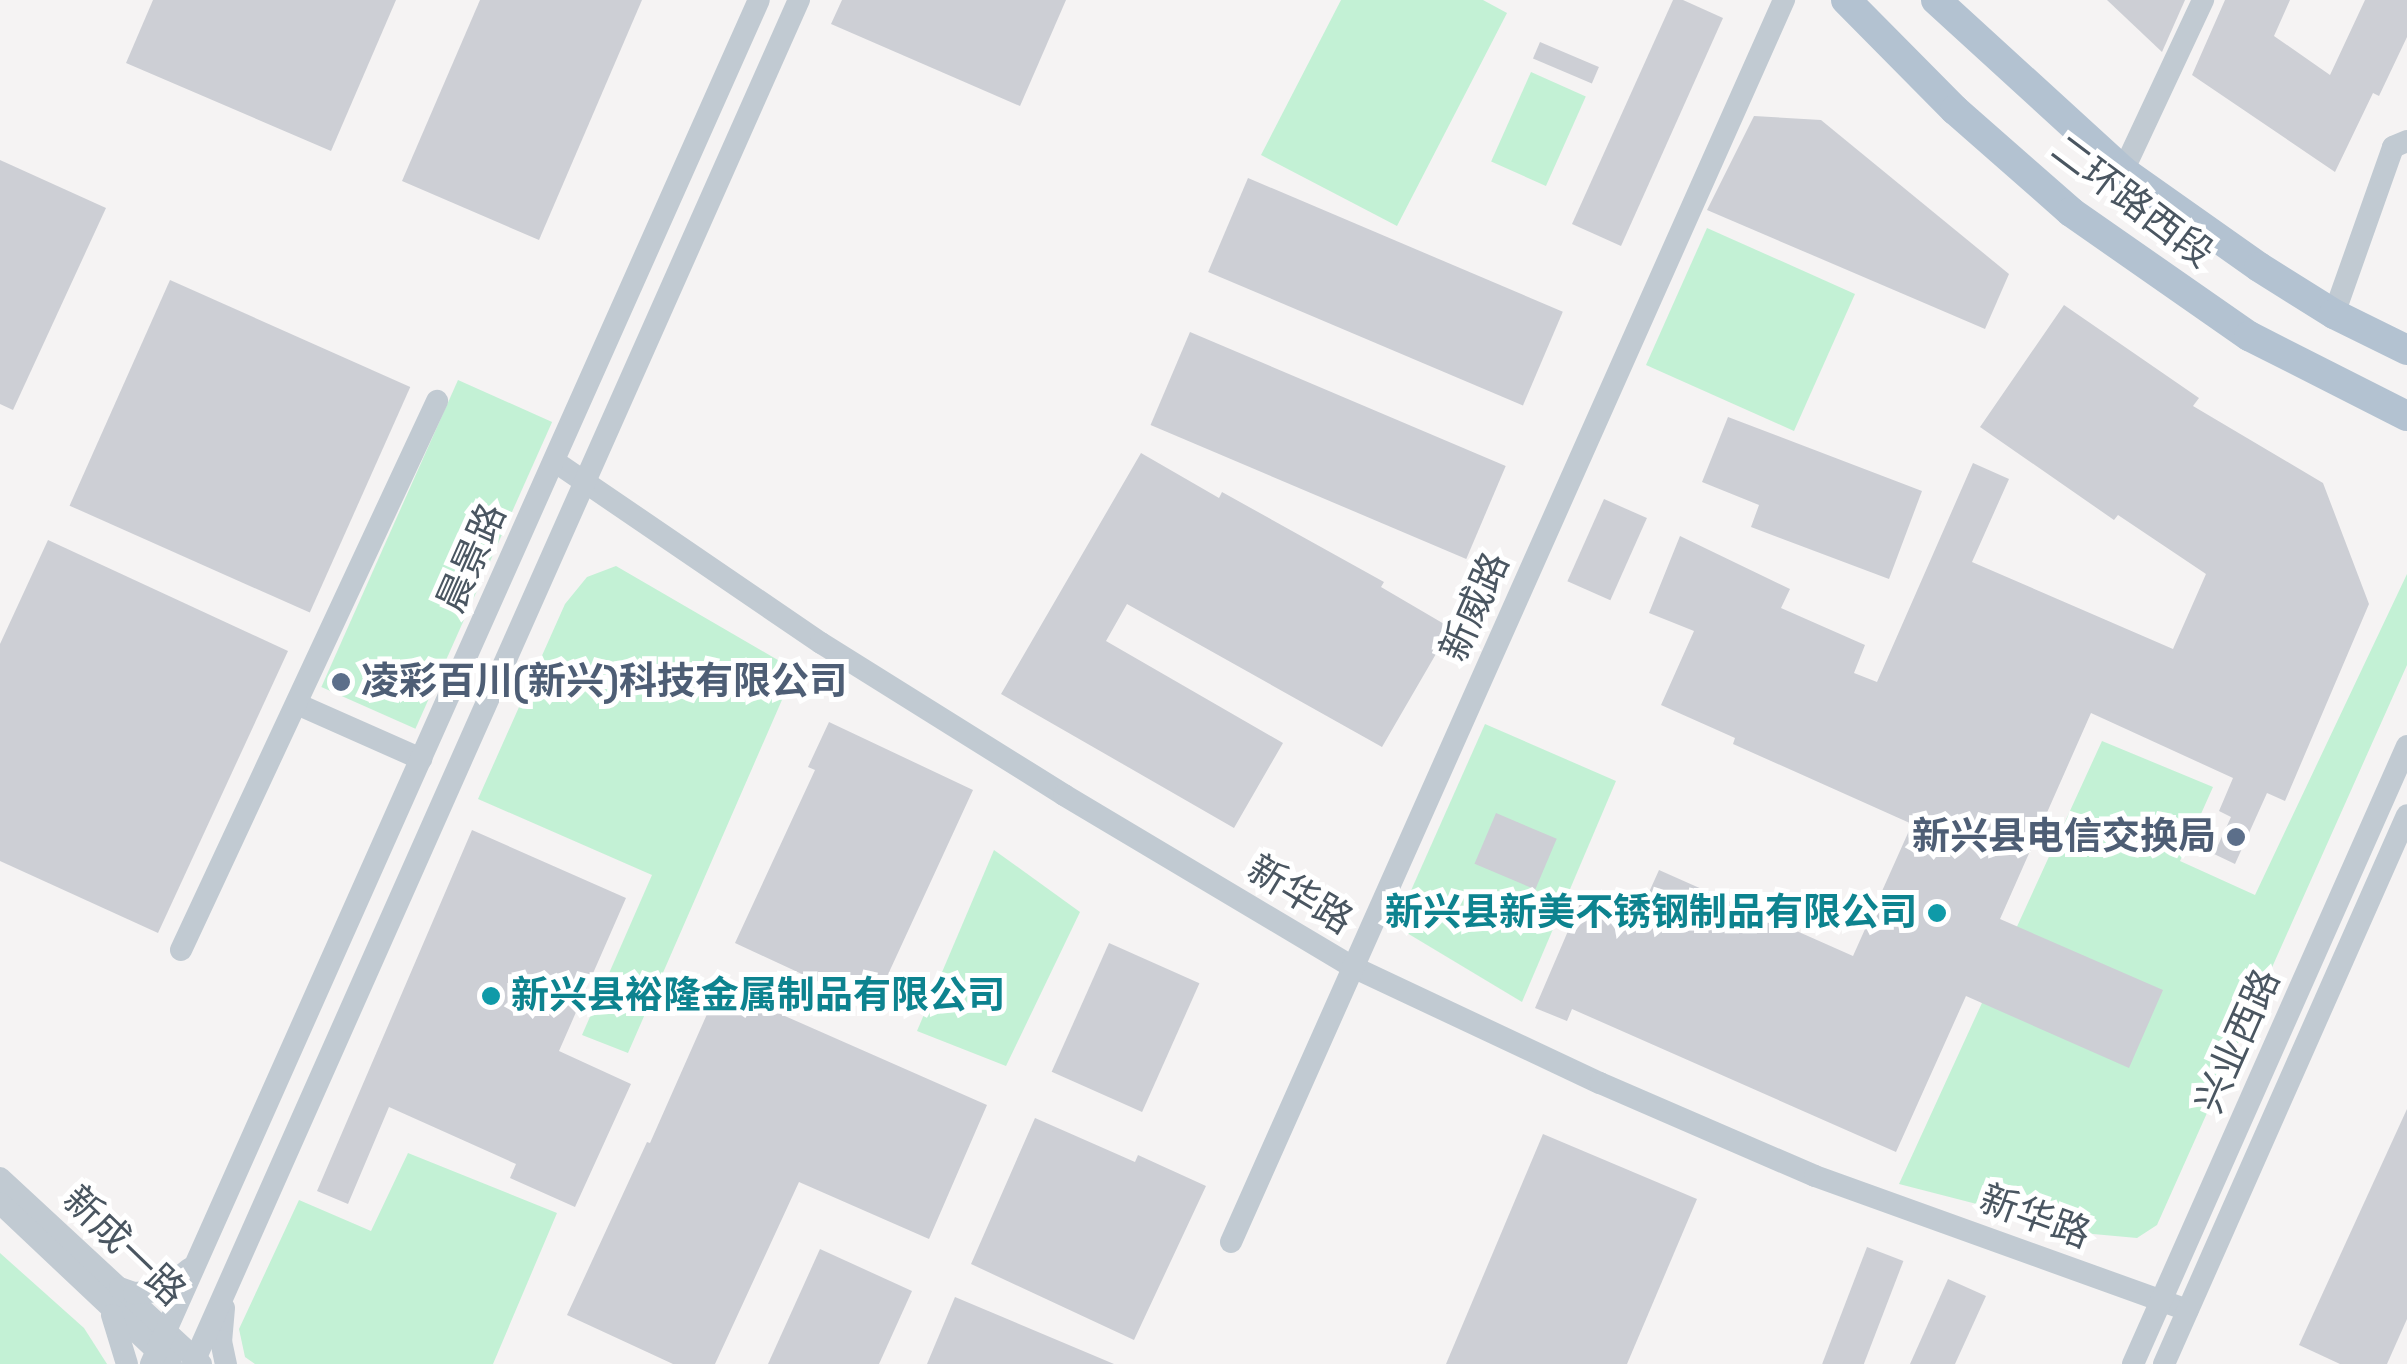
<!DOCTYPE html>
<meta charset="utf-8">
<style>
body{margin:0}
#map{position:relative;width:2407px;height:1364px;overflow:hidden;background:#f5f3f3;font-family:"Space Grotesk","Noto Sans SC",sans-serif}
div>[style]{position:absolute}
.green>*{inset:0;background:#c3f1d5;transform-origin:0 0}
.building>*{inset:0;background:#cdcfd5;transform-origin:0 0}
.minor>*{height:22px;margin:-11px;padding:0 11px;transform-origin:11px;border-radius:11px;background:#c1cad2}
.major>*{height:30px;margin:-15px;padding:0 15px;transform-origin:15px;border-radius:15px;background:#b3c2d1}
.dots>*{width:28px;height:28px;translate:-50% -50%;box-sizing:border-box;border:5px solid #fff;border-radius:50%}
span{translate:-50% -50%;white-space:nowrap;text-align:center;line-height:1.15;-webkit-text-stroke:10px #fff;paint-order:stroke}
.street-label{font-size:38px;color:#4a5661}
.service-label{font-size:38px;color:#4e5e75;font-weight:700}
.left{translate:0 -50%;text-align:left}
.right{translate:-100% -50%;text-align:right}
.culture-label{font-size:38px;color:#0d838f;font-weight:700}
</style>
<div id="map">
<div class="green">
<i style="clip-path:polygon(1341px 0,1483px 0,1507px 13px,1397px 226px,1261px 155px)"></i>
<i style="left:1531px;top:72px;width:60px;height:98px;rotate:24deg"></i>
<i style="left:1707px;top:228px;width:162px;height:150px;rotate:24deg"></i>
<i style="left:458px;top:380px;width:103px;height:336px;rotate:24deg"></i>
<i style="clip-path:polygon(616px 566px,795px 670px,628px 1053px,582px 1035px,652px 875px,478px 799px,565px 604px,587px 577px)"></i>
<i style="clip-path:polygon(2407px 574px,2407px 665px,2157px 1225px,2137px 1238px,2093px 1234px,1899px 1184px,2102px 741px,2213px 787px,2180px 861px,2255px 895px)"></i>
<i style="clip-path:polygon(1485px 724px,1616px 781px,1522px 1002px,1402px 930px,1405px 904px)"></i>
<i style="clip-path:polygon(994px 850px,1080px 912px,1006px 1066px,917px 1031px)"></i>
<i style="clip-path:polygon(408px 1153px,557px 1213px,493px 1364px,255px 1364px,245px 1357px,239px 1329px,299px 1200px,371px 1231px)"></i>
<i style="clip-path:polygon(0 1253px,84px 1328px,107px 1364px,0 1364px)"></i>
</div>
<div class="building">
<i style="clip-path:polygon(153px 0,396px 0,331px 151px,126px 63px)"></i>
<i style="clip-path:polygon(480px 0,642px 0,539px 240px,402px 181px)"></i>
<i style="clip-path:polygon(842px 0,1066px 0,1020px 106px,831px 24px)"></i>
<i style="clip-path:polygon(1673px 0,1683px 0,1723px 18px,1621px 246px,1572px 224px)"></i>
<i style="clip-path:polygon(2107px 0,2185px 0,2162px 52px)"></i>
<i style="clip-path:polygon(2225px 0,2290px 0,2274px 36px,2330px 75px,2365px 0,2407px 0,2407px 37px,2379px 96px,2373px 93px,2335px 172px,2192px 75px)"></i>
<i style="left:1540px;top:42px;width:64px;height:18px;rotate:23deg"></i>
<i style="clip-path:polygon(1754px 116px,1821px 120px,2009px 274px,1985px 329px,1707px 210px)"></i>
<i style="clip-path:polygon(0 160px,106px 208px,13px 410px,0 404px)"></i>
<i style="left:1248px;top:178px;width:342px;height:102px;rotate:23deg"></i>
<i style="left:170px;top:280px;width:263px;height:247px;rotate:24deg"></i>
<i style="clip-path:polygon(2064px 305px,2199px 398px,2193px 406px,2323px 483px,2369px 604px,2285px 801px,2267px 793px,2235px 864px,2214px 854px,2231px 817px,2219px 811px,2233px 778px,2091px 713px,2000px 919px,2163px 990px,2129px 1068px,1966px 996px,1896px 1152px,1572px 1009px,1567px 1021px,1535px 1008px,1583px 896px,1637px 919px,1659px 870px,1853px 956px,1912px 824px,1733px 744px,1735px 738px,1661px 705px,1694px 631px,1649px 613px,1680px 536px,1790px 589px,1781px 608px,1865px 645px,1854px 673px,1877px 682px,1973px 463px,2009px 479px,1972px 562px,2173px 649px,2206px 574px,2118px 515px,2114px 520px,1980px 427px)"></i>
<i style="left:1190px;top:332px;width:343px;height:101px;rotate:23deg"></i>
<i style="clip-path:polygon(1728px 417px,1922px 491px,1889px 579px,1751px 527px,1759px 505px,1702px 482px)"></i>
<i style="clip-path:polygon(1141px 453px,1219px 498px,1222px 492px,1384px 582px,1381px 587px,1451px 628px,1382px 747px,1127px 604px,1106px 641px,1283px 743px,1234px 828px,1001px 694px)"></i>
<i style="left:1604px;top:499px;width:47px;height:90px;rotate:24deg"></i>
<i style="clip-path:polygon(48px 540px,288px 651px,158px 933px,0 861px,0 644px)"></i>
<i style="clip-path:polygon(829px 722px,973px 790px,873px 1007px,735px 943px,815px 770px,808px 767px)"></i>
<i style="left:1496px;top:813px;width:66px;height:55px;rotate:23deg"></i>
<i style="clip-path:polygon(472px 830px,626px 898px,559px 1051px,631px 1084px,575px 1207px,510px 1178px,516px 1164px,389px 1107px,348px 1204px,317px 1191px)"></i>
<i style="left:1109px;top:943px;width:99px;height:141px;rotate:24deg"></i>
<i style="clip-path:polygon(719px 987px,987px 1105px,929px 1239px,799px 1182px,715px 1364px,673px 1364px,567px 1315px,647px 1142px,650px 1143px)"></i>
<i style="clip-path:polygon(2407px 1109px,2407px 1319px,2387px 1364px,2340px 1364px,2299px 1345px)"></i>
<i style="clip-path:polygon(1035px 1118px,1135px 1162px,1138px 1155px,1206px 1186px,1134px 1340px,971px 1264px)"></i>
<i style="clip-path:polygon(1543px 1134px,1697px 1199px,1627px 1364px,1446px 1364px)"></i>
<i style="left:1867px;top:1247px;width:39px;height:125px;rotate:21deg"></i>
<i style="clip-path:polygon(820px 1249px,912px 1291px,879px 1364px,768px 1364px)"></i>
<i style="clip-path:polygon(1948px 1279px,1986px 1296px,1955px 1364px,1910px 1364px)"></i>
<i style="clip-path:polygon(955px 1297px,1114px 1364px,927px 1364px)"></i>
</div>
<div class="minor">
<i style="left:2123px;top:171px;width:189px;rotate:-64.9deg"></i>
<i style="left:2334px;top:314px;width:177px;rotate:-70.5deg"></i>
<i style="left:2393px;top:147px;width:15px;rotate:-23deg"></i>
<i style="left:554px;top:461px;width:323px;rotate:34.3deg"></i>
<i style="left:821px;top:643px;width:287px;rotate:32deg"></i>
<i style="left:1064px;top:795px;width:336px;rotate:30.8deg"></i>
<i style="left:1353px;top:967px;width:273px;rotate:25.2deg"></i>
<i style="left:1600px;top:1083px;width:234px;rotate:23.4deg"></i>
<i style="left:1815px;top:1176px;width:396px;rotate:19.8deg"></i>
<i style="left:297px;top:704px;width:136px;rotate:23.9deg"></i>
<i style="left:181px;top:950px;width:606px;rotate:-65deg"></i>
<i style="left:0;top:1178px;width:274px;rotate:42.8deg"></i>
<i style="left:0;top:1203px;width:235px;rotate:43.3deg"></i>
<i style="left:1231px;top:1242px;width:1360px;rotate:-66deg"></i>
<i style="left:120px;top:1288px;width:15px;rotate:20deg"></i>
<i style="left:134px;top:1293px;width:28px;rotate:-4deg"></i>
<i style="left:162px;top:1291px;width:35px;rotate:-39deg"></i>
<i style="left:224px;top:1308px;width:33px;rotate:95deg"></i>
<i style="left:221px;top:1341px;width:24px;rotate:78deg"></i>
<i style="left:112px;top:1315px;width:51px;rotate:73deg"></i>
<i style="left:151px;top:1364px;width:1493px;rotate:-65.98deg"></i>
<i style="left:193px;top:1364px;width:1493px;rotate:-66.05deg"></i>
<i style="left:2133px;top:1364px;width:676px;rotate:-66.09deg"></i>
<i style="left:2164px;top:1364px;width:600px;rotate:-66.12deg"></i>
</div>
<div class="major">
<i style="left:1846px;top:0;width:155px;rotate:45.3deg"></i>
<i style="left:1955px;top:110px;width:154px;rotate:41.3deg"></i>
<i style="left:2071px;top:212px;width:217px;rotate:34.9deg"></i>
<i style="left:2249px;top:336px;width:177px;rotate:26.9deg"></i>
<i style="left:1936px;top:0;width:253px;rotate:42.4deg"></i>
<i style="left:2123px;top:171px;width:166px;rotate:35.2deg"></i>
<i style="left:2259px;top:267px;width:89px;rotate:32.1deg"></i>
<i style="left:2334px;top:314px;width:81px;rotate:26.3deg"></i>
</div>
<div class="dots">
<i style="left:341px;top:682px;background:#5c6f8a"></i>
<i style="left:2236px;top:837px;background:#5c6f8a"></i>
<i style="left:1937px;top:913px;background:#0f9aa8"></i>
<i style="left:491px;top:996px;background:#0f9aa8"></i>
</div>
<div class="street-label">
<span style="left:2132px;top:202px;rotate:37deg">二环路西段</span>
<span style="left:472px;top:558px;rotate:-66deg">晨景路</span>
<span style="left:1475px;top:607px;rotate:-66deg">新威路</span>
<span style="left:1300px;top:895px;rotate:31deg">新华路</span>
<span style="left:2238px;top:1041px;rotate:-66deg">兴业西路</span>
<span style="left:2035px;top:1217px;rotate:20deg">新华路</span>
<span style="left:124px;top:1246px;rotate:44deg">新成一路</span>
</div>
<div class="service-label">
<span class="left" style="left:361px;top:682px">凌彩百川(新兴)科技有限公司</span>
<span class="right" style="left:2216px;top:837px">新兴县电信交换局</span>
</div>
<div class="culture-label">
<span class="right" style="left:1917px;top:913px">新兴县新美不锈钢制品有限公司</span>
<span class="left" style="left:511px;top:996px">新兴县裕隆金属制品有限公司</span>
</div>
</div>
